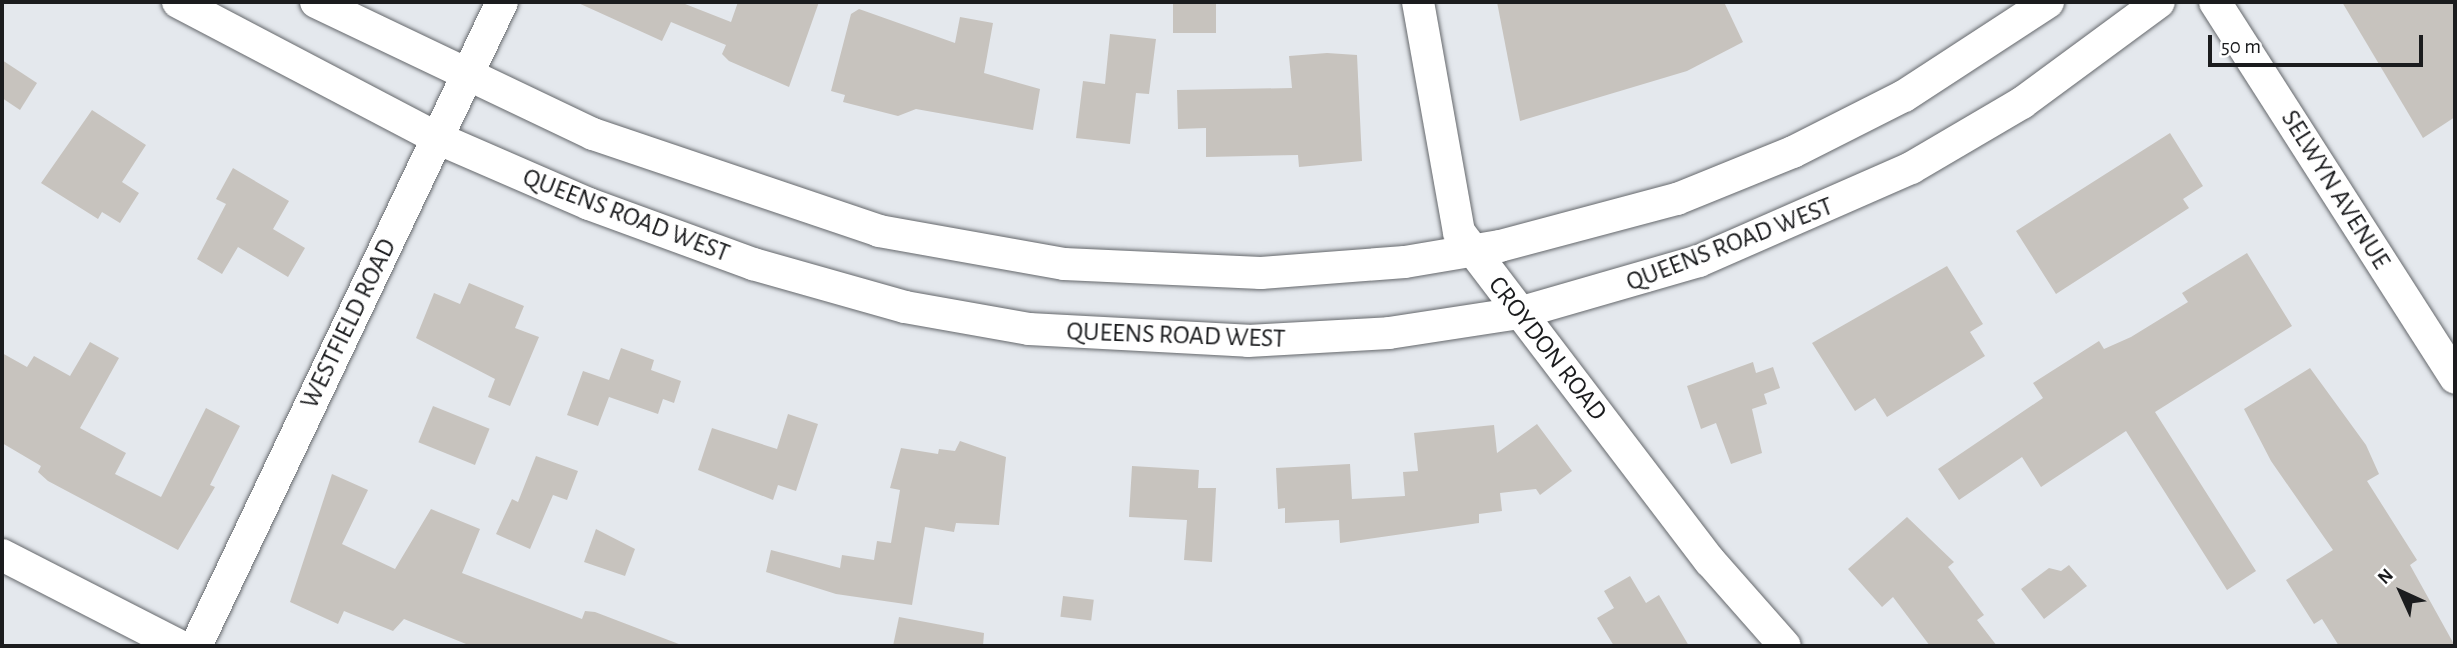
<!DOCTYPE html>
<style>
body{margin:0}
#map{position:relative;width:2457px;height:648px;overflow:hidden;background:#e4e8ed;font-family:"Alegreya Sans",sans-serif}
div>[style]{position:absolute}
.building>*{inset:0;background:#c7c3be;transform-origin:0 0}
.roads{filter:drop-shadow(0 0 2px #65686c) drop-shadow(0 0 2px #65686c)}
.minor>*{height:32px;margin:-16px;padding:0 16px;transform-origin:16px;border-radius:16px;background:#fff}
span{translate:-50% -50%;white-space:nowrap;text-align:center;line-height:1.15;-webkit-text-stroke:5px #fff;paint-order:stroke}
.street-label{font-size:26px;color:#1b1c1e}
.frame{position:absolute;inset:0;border:4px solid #1b1c1e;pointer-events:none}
.north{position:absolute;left:2366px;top:557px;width:70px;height:70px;-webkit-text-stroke:5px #fff;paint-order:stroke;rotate:315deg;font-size:19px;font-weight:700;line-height:28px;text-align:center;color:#1b1c1e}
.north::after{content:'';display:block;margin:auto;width:24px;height:32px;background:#1b1c1e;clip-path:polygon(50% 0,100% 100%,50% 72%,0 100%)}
.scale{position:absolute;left:2208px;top:35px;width:215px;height:32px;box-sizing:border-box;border:4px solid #1b1c1e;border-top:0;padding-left:9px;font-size:21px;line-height:24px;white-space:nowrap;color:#1b1c1e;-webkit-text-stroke:5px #fff;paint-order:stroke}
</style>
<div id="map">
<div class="building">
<i style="clip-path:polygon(576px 2px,680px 2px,731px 22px,738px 2px,819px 2px,789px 87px,729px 61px,722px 54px,726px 45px,671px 22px,662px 41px)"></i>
<i style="left:1173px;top:2px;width:43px;height:31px"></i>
<i style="clip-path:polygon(1497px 2px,1724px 2px,1743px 42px,1687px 71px,1520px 121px)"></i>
<i style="clip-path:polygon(2342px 2px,2455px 2px,2455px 117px,2423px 138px)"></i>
<i style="clip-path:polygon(859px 9px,955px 43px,960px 17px,993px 23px,984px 73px,1040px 89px,1033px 130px,916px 109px,898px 116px,843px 102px,845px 95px,831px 91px,851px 14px)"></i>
<i style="clip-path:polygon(1110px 34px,1156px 39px,1149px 94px,1136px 93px,1130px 144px,1076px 138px,1083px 81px,1105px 84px)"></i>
<i style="clip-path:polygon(1327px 53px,1357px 55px,1362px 161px,1299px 167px,1298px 155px,1206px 157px,1206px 128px,1178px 129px,1177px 90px,1292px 88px,1289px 56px)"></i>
<i style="clip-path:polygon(2px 60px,37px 83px,20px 110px,2px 98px)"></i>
<i style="clip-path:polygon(92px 110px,146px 145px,122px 182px,139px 193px,120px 223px,102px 212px,98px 219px,41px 183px)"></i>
<i style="clip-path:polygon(2170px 133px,2203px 186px,2183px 199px,2189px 208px,2056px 294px,2016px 231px)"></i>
<i style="clip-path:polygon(233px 168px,289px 201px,273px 229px,305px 248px,288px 277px,238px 247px,222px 274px,197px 259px,226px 204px,216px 199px)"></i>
<i style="clip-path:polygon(2247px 253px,2292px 326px,2155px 412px,2256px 571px,2227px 590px,2126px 431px,2041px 487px,2022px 457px,1959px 500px,1938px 469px,2043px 398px,2033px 383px,2099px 341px,2104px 349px,2131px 337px,2188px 302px,2182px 293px)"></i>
<i style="clip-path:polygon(1947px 266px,1983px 324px,1970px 332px,1985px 356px,1887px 417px,1875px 398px,1855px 411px,1812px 343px)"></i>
<i style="clip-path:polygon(469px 283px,524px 306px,515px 328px,539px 337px,510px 406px,488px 397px,495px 379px,416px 338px,434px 293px,460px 304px)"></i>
<i style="clip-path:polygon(90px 342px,119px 358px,80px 428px,126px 453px,115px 474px,161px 497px,206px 408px,240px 426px,210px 485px,215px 487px,178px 550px,48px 481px,38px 472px,41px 466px,2px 443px,2px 353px,27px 367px,34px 356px,70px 376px)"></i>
<i style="clip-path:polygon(621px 348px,654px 360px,651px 370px,681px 381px,674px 403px,663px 399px,658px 414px,609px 397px,598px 426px,567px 415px,583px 371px,609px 380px)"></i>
<i style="clip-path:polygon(1753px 362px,1756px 373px,1773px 367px,1780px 388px,1764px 394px,1767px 404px,1752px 409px,1762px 453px,1731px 464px,1716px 423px,1701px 429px,1687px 386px)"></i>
<i style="clip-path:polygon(2310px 368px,2366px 445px,2379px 474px,2367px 481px,2417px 560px,2410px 565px,2455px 646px,2339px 646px,2322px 619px,2314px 624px,2286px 580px,2333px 550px,2271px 461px,2244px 409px)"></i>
<i style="left:433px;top:406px;width:61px;height:39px;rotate:22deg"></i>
<i style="clip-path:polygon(788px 414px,818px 424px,796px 491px,778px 485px,773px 500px,698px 470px,712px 428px,777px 449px)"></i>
<i style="clip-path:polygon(1537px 424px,1572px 471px,1540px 495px,1536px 489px,1500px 493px,1502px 511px,1479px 514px,1479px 523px,1340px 543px,1339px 520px,1285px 523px,1285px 508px,1278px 509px,1276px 468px,1350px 464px,1352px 499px,1405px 496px,1403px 472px,1418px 471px,1414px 433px,1494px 425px,1497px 453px)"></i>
<i style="clip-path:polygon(960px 441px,1006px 457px,999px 525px,956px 523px,954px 532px,925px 527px,912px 605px,836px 594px,766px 572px,771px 550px,840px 568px,842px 555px,874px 560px,877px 541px,891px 543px,900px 490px,890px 488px,901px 448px,938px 454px,939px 449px,955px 451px)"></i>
<i style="clip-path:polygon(536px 456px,578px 471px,567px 500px,553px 495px,530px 549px,496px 534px,512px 499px,518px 502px)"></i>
<i style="clip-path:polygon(1132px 466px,1199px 470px,1198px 488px,1216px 488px,1212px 562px,1184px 560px,1187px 520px,1129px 517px)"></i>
<i style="clip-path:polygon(332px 474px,368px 490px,342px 544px,395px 569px,431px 509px,480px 529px,462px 573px,582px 619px,585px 611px,595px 612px,684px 646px,471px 646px,404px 619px,393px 631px,344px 611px,338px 624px,290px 602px)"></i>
<i style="clip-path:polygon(1907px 517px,1954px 562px,1948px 567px,1984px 615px,1977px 620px,1997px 646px,1930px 646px,1893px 597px,1882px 607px,1848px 569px)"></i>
<i style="clip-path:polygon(596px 529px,635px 549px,625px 576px,584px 562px)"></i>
<i style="clip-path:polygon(2069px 565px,2087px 586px,2044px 619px,2021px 589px,2049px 568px,2061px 571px)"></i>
<i style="clip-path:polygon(1630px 576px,1646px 603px,1659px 595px,1689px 646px,1614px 646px,1597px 618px,1614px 608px,1604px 591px)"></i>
<i style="left:1063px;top:596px;width:31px;height:21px;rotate:7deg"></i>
<i style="clip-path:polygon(899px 617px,984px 633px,983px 646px,893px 646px)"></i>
</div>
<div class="roads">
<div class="minor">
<i style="left:178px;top:2px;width:293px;rotate:27.7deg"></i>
<i style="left:437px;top:138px;width:166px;rotate:23.5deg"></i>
<i style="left:589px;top:204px;width:175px;rotate:20.1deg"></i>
<i style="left:753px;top:264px;width:158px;rotate:15.8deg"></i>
<i style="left:905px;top:307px;width:126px;rotate:10.1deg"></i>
<i style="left:1029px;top:329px;width:219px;rotate:3.1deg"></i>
<i style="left:1248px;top:341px;width:141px;rotate:-3.2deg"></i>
<i style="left:1389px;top:333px;width:132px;rotate:-8.7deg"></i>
<i style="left:1519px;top:313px;width:187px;rotate:-16.1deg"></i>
<i style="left:1699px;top:261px;width:232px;rotate:-23.7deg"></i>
<i style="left:1911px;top:168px;width:129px;rotate:-30.4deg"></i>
<i style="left:2022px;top:103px;width:170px;rotate:-36.4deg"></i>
<i style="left:316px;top:2px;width:307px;rotate:25.5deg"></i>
<i style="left:593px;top:134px;width:302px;rotate:18.7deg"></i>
<i style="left:879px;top:231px;width:188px;rotate:10.1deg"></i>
<i style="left:1064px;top:264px;width:197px;rotate:2.6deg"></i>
<i style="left:1261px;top:273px;width:144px;rotate:-4.4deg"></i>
<i style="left:1405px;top:262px;width:96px;rotate:-9.6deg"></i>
<i style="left:1500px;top:246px;width:183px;rotate:-14.9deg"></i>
<i style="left:1677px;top:199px;width:125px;rotate:-22.1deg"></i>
<i style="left:1793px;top:152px;width:124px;rotate:-26.8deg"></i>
<i style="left:1904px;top:96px;width:172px;rotate:-33.1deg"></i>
<i style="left:1418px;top:2px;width:234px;rotate:79.9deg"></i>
<i style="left:1459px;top:232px;width:414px;rotate:52.7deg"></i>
<i style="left:1710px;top:561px;width:113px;rotate:48.6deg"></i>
<i style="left:2215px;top:2px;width:446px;rotate:57.4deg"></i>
<i style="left:2px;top:555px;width:200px;rotate:27.1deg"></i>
<i style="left:196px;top:646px;width:713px;rotate:-64.59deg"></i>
</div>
</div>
<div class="street-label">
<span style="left:2335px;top:190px;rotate:58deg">SELWYN AVENUE</span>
<span style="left:626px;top:216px;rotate:21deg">QUEENS ROAD WEST</span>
<span style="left:1730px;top:245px;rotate:-21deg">QUEENS ROAD WEST</span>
<span style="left:349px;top:324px;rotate:-64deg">WESTFIELD ROAD</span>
<span style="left:1176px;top:336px;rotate:2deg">QUEENS ROAD WEST</span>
<span style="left:1547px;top:349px;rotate:52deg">CROYDON ROAD</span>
</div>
<div class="frame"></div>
<div class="north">N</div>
<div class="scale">50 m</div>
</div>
